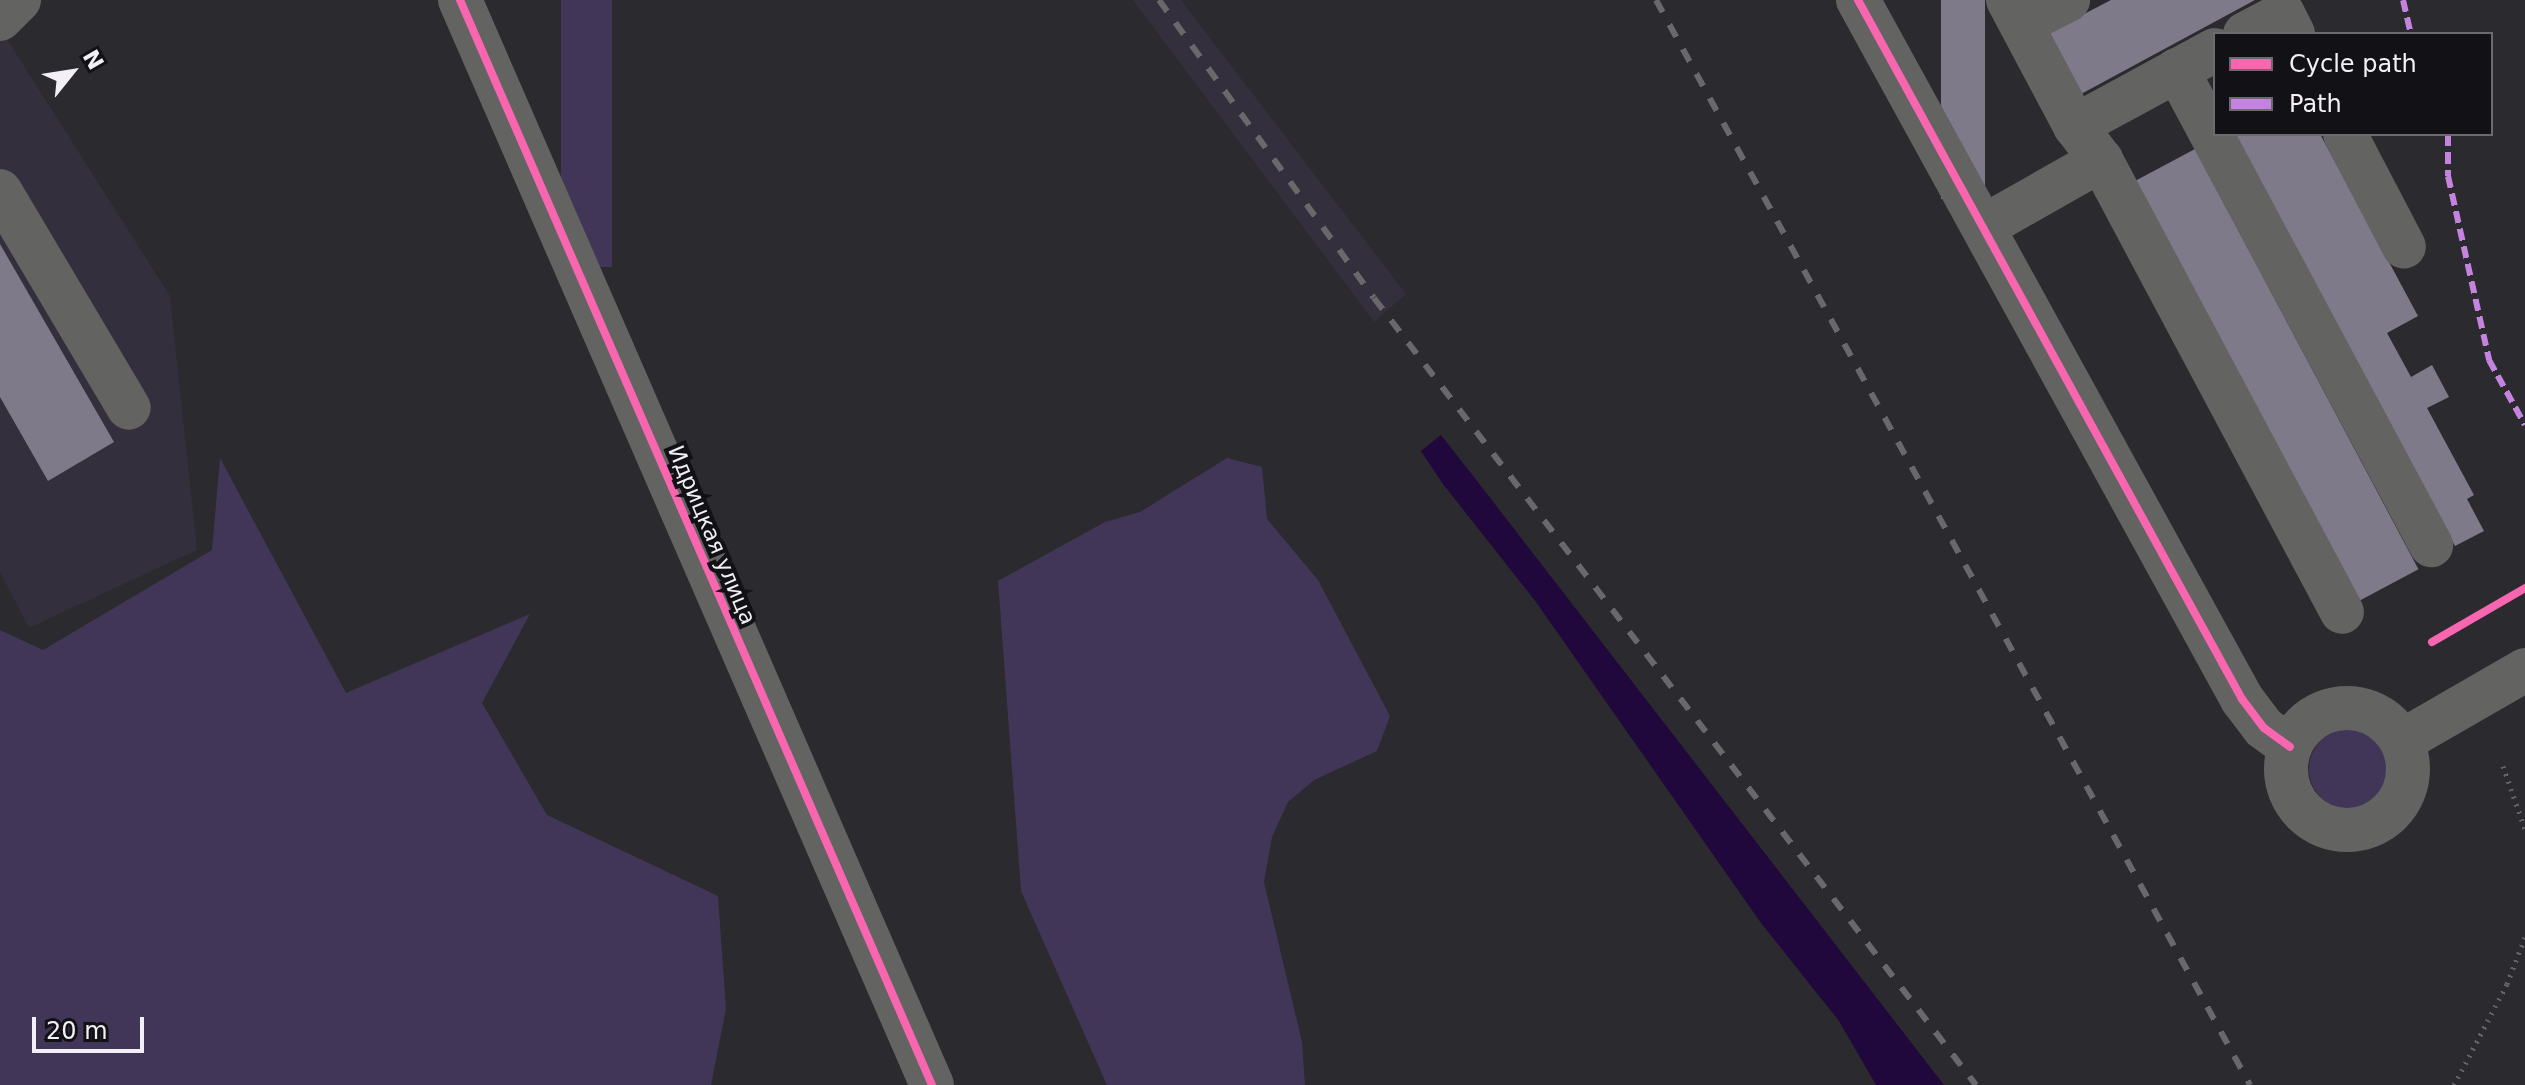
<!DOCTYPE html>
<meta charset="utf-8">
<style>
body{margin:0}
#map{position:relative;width:2525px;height:1085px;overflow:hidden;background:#2b2a2e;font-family:"DejaVu Sans",sans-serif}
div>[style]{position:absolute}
.built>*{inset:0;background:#332f3c}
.green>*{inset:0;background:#413658;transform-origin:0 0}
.round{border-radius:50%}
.water>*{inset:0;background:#20073c}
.building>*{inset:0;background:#7f7a89;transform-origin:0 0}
.path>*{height:5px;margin-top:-2.5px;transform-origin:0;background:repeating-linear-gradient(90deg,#646364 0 2px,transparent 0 8px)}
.minor>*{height:44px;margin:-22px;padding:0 22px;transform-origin:22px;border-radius:22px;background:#636362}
.minor>.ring{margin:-22px;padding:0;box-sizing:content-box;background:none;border:44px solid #636362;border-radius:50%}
.rail>*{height:6px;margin-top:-3px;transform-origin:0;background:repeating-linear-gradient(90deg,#69686a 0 14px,transparent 0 28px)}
.quiet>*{height:6px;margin-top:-3px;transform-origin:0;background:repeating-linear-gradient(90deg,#c483df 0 12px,transparent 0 18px)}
.cycleway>*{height:8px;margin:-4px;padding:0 4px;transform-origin:4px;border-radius:4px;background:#f766af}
span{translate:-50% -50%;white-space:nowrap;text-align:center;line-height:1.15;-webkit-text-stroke:8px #121115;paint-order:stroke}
.street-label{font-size:22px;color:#f2f0f6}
.legend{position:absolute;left:2213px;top:32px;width:280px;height:104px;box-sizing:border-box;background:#121115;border:2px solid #6c6a6f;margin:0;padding:10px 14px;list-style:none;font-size:24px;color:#f2f0f6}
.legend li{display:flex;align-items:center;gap:16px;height:40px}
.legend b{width:40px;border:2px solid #6c6a6f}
.north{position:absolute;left:32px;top:32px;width:80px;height:80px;-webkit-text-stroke:6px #121115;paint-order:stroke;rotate:60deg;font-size:22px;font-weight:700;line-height:32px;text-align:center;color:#f2f0f6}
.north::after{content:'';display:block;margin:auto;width:28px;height:36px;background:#f2f0f6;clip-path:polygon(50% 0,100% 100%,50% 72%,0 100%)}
.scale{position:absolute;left:32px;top:1017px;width:112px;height:36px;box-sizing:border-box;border:4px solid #f2f0f6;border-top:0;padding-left:10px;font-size:24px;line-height:28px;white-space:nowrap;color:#f2f0f6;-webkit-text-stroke:6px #121115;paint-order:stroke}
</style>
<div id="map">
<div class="built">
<i style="clip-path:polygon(1133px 0,1181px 0,1406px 294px,1374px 322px)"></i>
<i style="clip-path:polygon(0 28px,170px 296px,197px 550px,29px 628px,0 572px)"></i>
</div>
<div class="green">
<i style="left:561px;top:0;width:51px;height:267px"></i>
<i style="clip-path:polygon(220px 458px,346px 693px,530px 614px,482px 703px,547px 815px,718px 896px,726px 1009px,711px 1085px,0 1085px,0 630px,43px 650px,212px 550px)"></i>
<i style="clip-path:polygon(1227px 458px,1262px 467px,1267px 519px,1318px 580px,1390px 716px,1377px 751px,1314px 780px,1288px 802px,1272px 837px,1264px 882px,1302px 1042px,1305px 1085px,1107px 1085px,1021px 891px,998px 581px,1105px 522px,1140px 512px)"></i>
<i class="round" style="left:2309px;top:729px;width:80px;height:80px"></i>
</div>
<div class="water">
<i style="clip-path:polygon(1441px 435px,1474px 477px,1944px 1085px,1876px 1085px,1839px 1021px,1761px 923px,1536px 602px,1443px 484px,1421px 451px)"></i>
</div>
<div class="building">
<i style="left:1941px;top:0;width:44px;height:199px"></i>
<i style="clip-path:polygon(2111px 0,2255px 0,2070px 100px,2038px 38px)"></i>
<i style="clip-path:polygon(2233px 134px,2320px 134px,2418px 316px,2387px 333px,2411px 377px,2432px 365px,2449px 397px,2427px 408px,2474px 495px,2467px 499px,2484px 531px,2455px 546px)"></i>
<i style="left:2195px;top:149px;width:476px;height:77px;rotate:62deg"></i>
<i style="clip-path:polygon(0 244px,114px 442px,48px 481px,0 397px)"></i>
</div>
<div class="path">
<i style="left:2503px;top:766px;width:67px;rotate:70.8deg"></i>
<i style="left:2454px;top:1085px;width:114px;rotate:-62.3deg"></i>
<i style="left:2507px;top:984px;width:50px;rotate:-69deg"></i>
</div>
<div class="minor">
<i style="left:460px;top:0;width:1183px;rotate:66.49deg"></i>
<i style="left:1858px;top:0;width:798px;rotate:61.22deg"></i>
<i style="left:2242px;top:699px;width:36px;rotate:53deg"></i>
<i style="left:2264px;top:728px;width:32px;rotate:36deg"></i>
<i style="left:2008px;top:0;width:143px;rotate:62deg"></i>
<i style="left:2075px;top:126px;width:43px;rotate:52.6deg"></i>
<i style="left:0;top:19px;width:27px;rotate:-45deg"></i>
<i style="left:2021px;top:24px;width:53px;rotate:-27.1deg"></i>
<i style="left:2245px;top:34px;width:43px;rotate:-27.8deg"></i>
<i style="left:2283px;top:14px;width:22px;rotate:63deg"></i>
<i style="left:2177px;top:70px;width:539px;rotate:61.86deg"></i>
<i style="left:2075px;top:126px;width:159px;rotate:-28.5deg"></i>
<i style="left:2345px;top:134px;width:127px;rotate:62.4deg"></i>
<i style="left:0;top:191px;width:252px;rotate:59.3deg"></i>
<i style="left:1983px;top:227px;width:136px;rotate:-29.6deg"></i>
<i style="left:2101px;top:160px;width:512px;rotate:61.93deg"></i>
<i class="ring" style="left:2286px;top:708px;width:78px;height:78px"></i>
<i style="left:2402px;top:741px;width:142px;rotate:-30deg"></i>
</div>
<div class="rail">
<i style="left:1159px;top:0;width:367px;rotate:54.2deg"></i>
<i style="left:1374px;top:298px;width:991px;rotate:52.59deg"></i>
<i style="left:1656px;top:0;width:1237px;rotate:61.3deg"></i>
</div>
<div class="quiet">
<i style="left:2403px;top:0;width:35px;rotate:77deg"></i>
<i style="left:2448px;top:134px;width:42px;rotate:90deg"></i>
<i style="left:2448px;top:176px;width:189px;rotate:77.4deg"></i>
<i style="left:2489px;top:360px;width:74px;rotate:61deg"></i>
</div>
<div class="cycleway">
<i style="left:460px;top:0;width:1183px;rotate:66.49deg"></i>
<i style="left:1858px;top:0;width:798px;rotate:61.22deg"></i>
<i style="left:2242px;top:699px;width:36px;rotate:53deg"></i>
<i style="left:2264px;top:728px;width:32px;rotate:36deg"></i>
<i style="left:2432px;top:642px;width:108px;rotate:-30.1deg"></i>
</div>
<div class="street-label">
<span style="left:712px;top:535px;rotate:67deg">Идрицкая улица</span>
</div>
<ul class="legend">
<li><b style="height:10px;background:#f766af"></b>Cycle path</li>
<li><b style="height:10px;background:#c483df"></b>Path</li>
</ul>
<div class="north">N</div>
<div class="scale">20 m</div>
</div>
